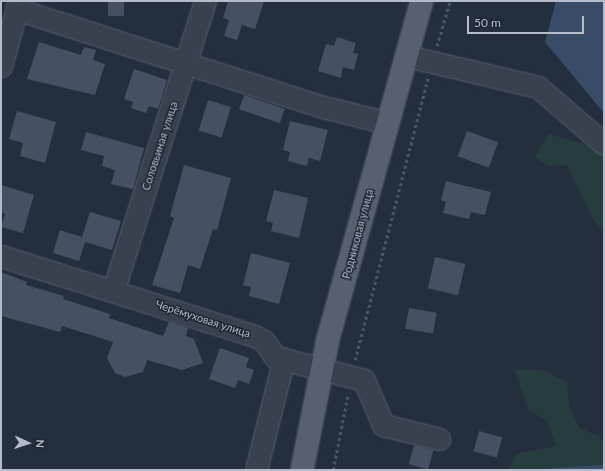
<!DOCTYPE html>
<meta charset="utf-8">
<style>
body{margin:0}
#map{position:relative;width:605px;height:471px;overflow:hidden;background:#242f3e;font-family:Lato,sans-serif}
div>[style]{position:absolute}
.green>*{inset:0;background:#263c3f}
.water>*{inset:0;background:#394c67}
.stream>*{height:4.5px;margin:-2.25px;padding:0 2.25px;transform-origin:2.25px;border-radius:2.25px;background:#394c67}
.building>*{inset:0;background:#455162;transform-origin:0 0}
.path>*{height:2.5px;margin-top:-1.25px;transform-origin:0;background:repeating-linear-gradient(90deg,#44595c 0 3px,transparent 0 6px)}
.roads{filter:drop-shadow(0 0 1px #565f6c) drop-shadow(0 0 1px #565f6c)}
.minor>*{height:21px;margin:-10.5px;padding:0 10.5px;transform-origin:10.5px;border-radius:10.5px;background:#38414e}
.major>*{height:22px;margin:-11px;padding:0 11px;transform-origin:11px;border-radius:11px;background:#56606e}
span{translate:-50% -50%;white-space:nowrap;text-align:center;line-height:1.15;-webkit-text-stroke:3px #1d2633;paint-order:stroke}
.street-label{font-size:11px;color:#b4bcc9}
.frame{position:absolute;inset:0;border:2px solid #b4bcc9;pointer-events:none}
.north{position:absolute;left:8px;top:423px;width:40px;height:40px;-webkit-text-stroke:3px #1d2633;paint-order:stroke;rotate:93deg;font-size:11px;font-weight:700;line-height:16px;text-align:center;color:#b4bcc9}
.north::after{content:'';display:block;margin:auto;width:14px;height:18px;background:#b4bcc9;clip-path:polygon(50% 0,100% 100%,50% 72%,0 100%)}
.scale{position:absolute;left:467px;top:16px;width:117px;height:18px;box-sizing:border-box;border:2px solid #b4bcc9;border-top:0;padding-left:5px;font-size:12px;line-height:14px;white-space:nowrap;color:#b4bcc9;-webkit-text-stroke:3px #1d2633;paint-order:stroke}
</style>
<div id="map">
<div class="green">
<i style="clip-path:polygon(549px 134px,604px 150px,604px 232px,593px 219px,567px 165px,548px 166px,535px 157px)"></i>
<i style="clip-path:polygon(515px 369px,543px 370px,567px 382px,569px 405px,579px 428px,599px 436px,604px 443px,604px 469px,509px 470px,516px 454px,556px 446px,548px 422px,528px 409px)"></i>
</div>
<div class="water">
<i style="clip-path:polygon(556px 1px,604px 1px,604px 113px,545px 42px)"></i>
</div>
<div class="stream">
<i style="left:552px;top:470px;width:52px;rotate:-3.3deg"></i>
</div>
<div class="building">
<i style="left:108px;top:1px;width:16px;height:15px"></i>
<i style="clip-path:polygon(228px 1px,264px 1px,255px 29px,242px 25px,237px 40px,224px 36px,229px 20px,223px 18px)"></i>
<i style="clip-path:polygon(337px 37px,356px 43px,353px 53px,358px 54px,354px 70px,343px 67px,341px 78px,318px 71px,326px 44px,334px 46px)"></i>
<i style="clip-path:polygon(39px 42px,81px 55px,84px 47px,96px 50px,93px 60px,105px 64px,95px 95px,27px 79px)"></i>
<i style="clip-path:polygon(134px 69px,167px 80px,158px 109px,149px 106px,146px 113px,131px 108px,133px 102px,124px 99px)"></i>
<i style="left:244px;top:95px;width:43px;height:15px;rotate:19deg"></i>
<i style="left:208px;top:100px;width:24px;height:32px;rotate:17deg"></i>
<i style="clip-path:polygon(17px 111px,56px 122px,45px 163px,20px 156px,23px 143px,9px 139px)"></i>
<i style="clip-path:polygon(290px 121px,328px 130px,320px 161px,309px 158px,307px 166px,288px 161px,290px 152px,283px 150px)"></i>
<i style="left:467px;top:131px;width:33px;height:27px;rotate:20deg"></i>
<i style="clip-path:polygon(86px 132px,144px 148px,133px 189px,111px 184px,115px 170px,102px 166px,104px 156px,81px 150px)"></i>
<i style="clip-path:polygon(184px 165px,231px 178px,217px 230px,213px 229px,200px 269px,188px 265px,180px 293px,152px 285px,174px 218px,170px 216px)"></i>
<i style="clip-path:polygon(446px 181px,491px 192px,485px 215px,471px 212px,469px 219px,443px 213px,446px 202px,441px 200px)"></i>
<i style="clip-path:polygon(1px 185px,34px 195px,23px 233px,1px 227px,5px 214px,1px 212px)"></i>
<i style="clip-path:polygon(274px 190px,308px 198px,299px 238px,271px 231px,273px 223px,266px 221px)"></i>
<i style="clip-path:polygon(90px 212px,121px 221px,112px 250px,85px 242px,79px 261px,53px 253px,60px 230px,82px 237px)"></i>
<i style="clip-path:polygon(251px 253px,290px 263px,279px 304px,249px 296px,251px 287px,243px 285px)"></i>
<i style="left:435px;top:257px;width:31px;height:32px;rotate:13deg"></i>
<i style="clip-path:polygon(1px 272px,27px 282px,26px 285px,64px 296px,63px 299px,110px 314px,109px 318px,163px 336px,169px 322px,188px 328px,186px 336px,194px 339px,203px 363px,182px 370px,147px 360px,143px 372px,125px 377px,115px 373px,107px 358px,113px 342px,62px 326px,60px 332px,1px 316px)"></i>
<i style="left:409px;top:308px;width:28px;height:21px;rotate:10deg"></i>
<i style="clip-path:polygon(220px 348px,249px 358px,246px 367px,254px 370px,249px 384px,238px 380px,235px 388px,209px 379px)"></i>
<i style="left:479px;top:431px;width:24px;height:21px;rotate:15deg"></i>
<i style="left:414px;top:445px;width:20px;height:20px;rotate:15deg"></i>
</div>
<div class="path">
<i style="left:437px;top:46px;width:47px;rotate:-73.9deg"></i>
<i style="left:355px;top:360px;width:291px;rotate:-75.5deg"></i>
<i style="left:333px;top:470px;width:77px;rotate:-78.8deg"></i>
</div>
<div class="roads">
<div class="minor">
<i style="left:16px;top:9px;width:323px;rotate:17.7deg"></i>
<i style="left:324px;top:107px;width:66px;rotate:14deg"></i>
<i style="left:407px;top:56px;width:135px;rotate:13.3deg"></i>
<i style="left:538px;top:87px;width:87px;rotate:40.8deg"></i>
<i style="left:1px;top:66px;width:67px;rotate:-74.5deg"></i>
<i style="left:1px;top:256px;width:266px;rotate:17.5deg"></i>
<i style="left:255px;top:336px;width:10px;rotate:29deg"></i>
<i style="left:264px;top:341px;width:19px;rotate:55deg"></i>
<i style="left:275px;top:357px;width:92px;rotate:14.5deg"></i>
<i style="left:364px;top:380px;width:49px;rotate:67.1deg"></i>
<i style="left:383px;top:425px;width:58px;rotate:14deg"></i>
<i style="left:113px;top:291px;width:304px;rotate:-72.4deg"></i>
<i style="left:256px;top:470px;width:115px;rotate:-76deg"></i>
</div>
<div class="major">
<i style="left:302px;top:470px;width:134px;rotate:-78.8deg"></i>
<i style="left:328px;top:339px;width:351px;rotate:-74.5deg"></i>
</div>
</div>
<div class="street-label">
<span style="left:160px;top:146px;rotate:-72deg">Соловьиная улица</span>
<span style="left:358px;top:234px;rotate:-75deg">Родниковая улица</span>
<span style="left:203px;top:319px;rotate:18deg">Черёмуховая улица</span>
</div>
<div class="frame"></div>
<div class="north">N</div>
<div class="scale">50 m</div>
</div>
